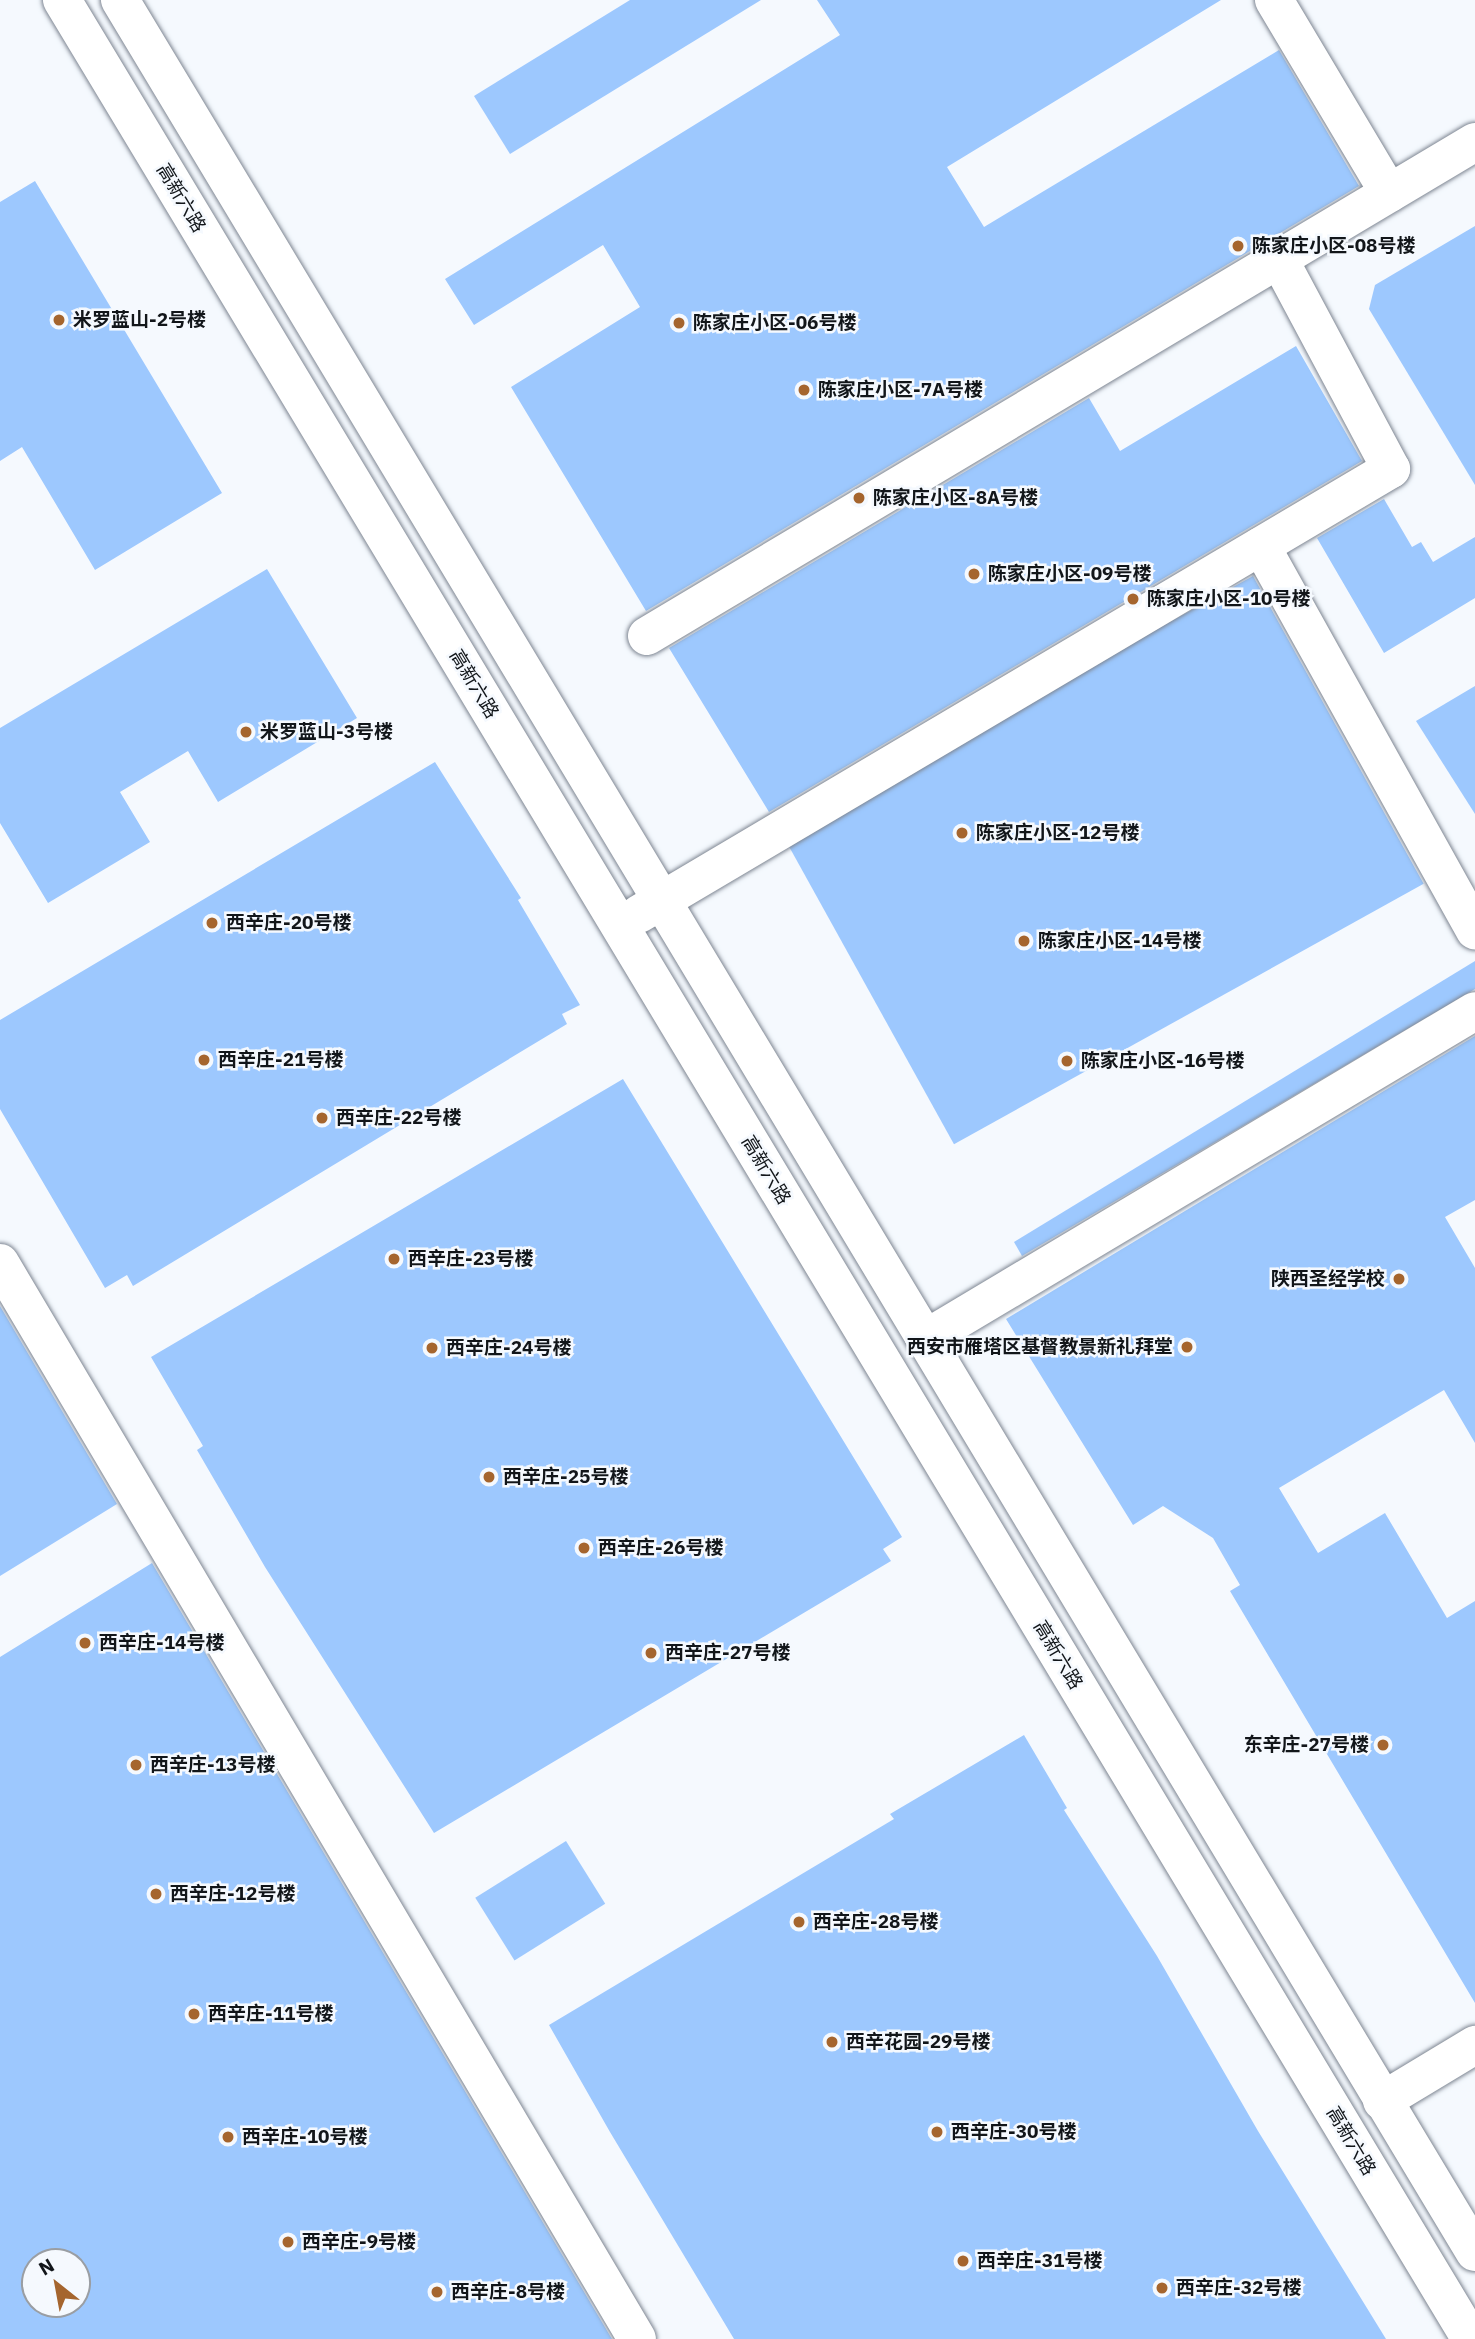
<!DOCTYPE html>
<meta charset="utf-8">
<style>
body{margin:0}
#map{position:relative;width:1475px;height:2339px;overflow:hidden;background:#f5f9fe;font-family:"IBM Plex Sans","Noto Sans SC",sans-serif}
div>[style]{position:absolute}
.building>*{inset:0;background:#9dc8fe;transform-origin:0 0}
.roads{filter:drop-shadow(0 0 2px #7e8692) drop-shadow(0 0 2px #7e8692)}
.minor>*{height:38px;margin:-19px;padding:0 19px;transform-origin:19px;border-radius:19px;background:#fff}
.dots>*{width:19px;height:19px;translate:-50% -50%;box-sizing:border-box;border:4px solid #f5f9fe;border-radius:50%}
span{translate:-50% -50%;white-space:nowrap;text-align:center;line-height:1.15;-webkit-text-stroke:5px #f5f9fe;paint-order:stroke}
.street-label{font-size:19px;color:#12161a}
.poi-label{font-size:19px;color:#12161a;font-weight:700}
.left{translate:0 -50%;text-align:left}
.right{translate:-100% -50%;text-align:right}
.north{position:absolute;left:21px;top:2248px;width:70px;height:70px;box-sizing:border-box;background:#f5f9fe;border:2px solid #9a9ea3;border-radius:50%;rotate:329deg;font-size:19px;font-weight:700;line-height:28px;text-align:center;color:#12161a}
.north::after{content:'';display:block;margin:auto;width:24px;height:32px;background:#a5652e;clip-path:polygon(50% 0,100% 100%,50% 72%,0 100%)}
</style>
<div id="map">
<div class="building">
<i style="clip-path:polygon(630px 0,761px 0,510px 154px,474px 96px)"></i>
<i style="clip-path:polygon(817px 0,1221px 0,947px 167px,984px 227px,1279px 50px,1359px 186px,646px 611px,511px 387px,640px 307px,603px 245px,474px 325px,445px 279px,840px 35px)"></i>
<i style="clip-path:polygon(35px 181px,222px 493px,95px 570px,22px 447px,0 461px,0 202px)"></i>
<i style="clip-path:polygon(1475px 226px,1475px 485px,1369px 309px,1375px 285px)"></i>
<i style="clip-path:polygon(1296px 346px,1362px 461px,769px 812px,669px 648px,1089px 398px,1120px 451px)"></i>
<i style="clip-path:polygon(1384px 499px,1412px 547px,1421px 542px,1433px 562px,1475px 537px,1475px 598px,1384px 653px,1317px 538px)"></i>
<i style="clip-path:polygon(267px 569px,357px 718px,218px 802px,188px 751px,120px 792px,150px 842px,48px 903px,0 823px,0 728px)"></i>
<i style="left:1253px;top:576px;width:352px;height:537px;rotate:61deg"></i>
<i style="clip-path:polygon(1475px 686px,1475px 814px,1416px 721px)"></i>
<i style="clip-path:polygon(435px 762px,521px 898px,518px 900px,580px 1005px,562px 1014px,567px 1024px,133px 1286px,127px 1275px,105px 1288px,0 1109px,0 1020px)"></i>
<i style="clip-path:polygon(1475px 961px,1475px 989px,1022px 1256px,1014px 1242px)"></i>
<i style="clip-path:polygon(1475px 1036px,1475px 1200px,1445px 1217px,1475px 1268px,1475px 1443px,1444px 1390px,1279px 1488px,1318px 1553px,1385px 1513px,1447px 1618px,1475px 1601px,1475px 2003px,1230px 1591px,1240px 1585px,1213px 1538px,1163px 1506px,1133px 1525px,1006px 1319px)"></i>
<i style="clip-path:polygon(623px 1079px,902px 1537px,883px 1549px,891px 1561px,434px 1833px,265px 1567px,197px 1450px,203px 1446px,151px 1357px)"></i>
<i style="clip-path:polygon(0 1306px,117px 1504px,0 1576px)"></i>
<i style="clip-path:polygon(evenodd,152px 1563px,612px 2339px,0 2339px,0 1657px,152px 1563px,35px 2262px,77px 2262px,77px 2304px,35px 2304px,35px 2262px)"></i>
<i style="clip-path:polygon(1024px 1735px,1067px 1808px,1064px 1810px,1157px 1956px,1258px 2131px,1386px 2339px,734px 2339px,610px 2132px,549px 2025px,894px 1819px,890px 1814px)"></i>
<i style="left:566px;top:1841px;width:74px;height:107px;rotate:58deg"></i>
</div>
<div class="roads">
<div class="minor">
<i style="left:62px;top:0;width:2731px;rotate:58.94deg"></i>
<i style="left:120px;top:0;width:2628px;rotate:58.97deg"></i>
<i style="left:1274px;top:0;width:225px;rotate:59.2deg"></i>
<i style="left:1261px;top:546px;width:440px;rotate:60.9deg"></i>
<i style="left:647px;top:636px;width:964px;rotate:-30.82deg"></i>
<i style="left:639px;top:914px;width:874px;rotate:-30.62deg"></i>
<i style="left:1391px;top:469px;width:238px;rotate:-118.1deg"></i>
<i style="left:0;top:1263px;width:1250px;rotate:59.37deg"></i>
<i style="left:925px;top:1339px;width:640px;rotate:-30.81deg"></i>
<i style="left:1382px;top:2101px;width:109px;rotate:-31.1deg"></i>
</div>
</div>
<div class="dots">
<i style="left:1238px;top:246px;background:#a5652e"></i>
<i style="left:59px;top:320px;background:#a5652e"></i>
<i style="left:679px;top:323px;background:#a5652e"></i>
<i style="left:804px;top:390px;background:#a5652e"></i>
<i style="left:859px;top:498px;background:#a5652e"></i>
<i style="left:974px;top:574px;background:#a5652e"></i>
<i style="left:1133px;top:599px;background:#a5652e"></i>
<i style="left:246px;top:732px;background:#a5652e"></i>
<i style="left:962px;top:833px;background:#a5652e"></i>
<i style="left:212px;top:923px;background:#a5652e"></i>
<i style="left:1024px;top:941px;background:#a5652e"></i>
<i style="left:204px;top:1060px;background:#a5652e"></i>
<i style="left:1067px;top:1061px;background:#a5652e"></i>
<i style="left:322px;top:1118px;background:#a5652e"></i>
<i style="left:394px;top:1259px;background:#a5652e"></i>
<i style="left:1399px;top:1279px;background:#a5652e"></i>
<i style="left:1187px;top:1347px;background:#a5652e"></i>
<i style="left:432px;top:1348px;background:#a5652e"></i>
<i style="left:489px;top:1477px;background:#a5652e"></i>
<i style="left:584px;top:1548px;background:#a5652e"></i>
<i style="left:85px;top:1643px;background:#a5652e"></i>
<i style="left:651px;top:1653px;background:#a5652e"></i>
<i style="left:1383px;top:1745px;background:#a5652e"></i>
<i style="left:136px;top:1765px;background:#a5652e"></i>
<i style="left:156px;top:1894px;background:#a5652e"></i>
<i style="left:799px;top:1922px;background:#a5652e"></i>
<i style="left:194px;top:2014px;background:#a5652e"></i>
<i style="left:832px;top:2042px;background:#a5652e"></i>
<i style="left:937px;top:2132px;background:#a5652e"></i>
<i style="left:228px;top:2137px;background:#a5652e"></i>
<i style="left:288px;top:2242px;background:#a5652e"></i>
<i style="left:963px;top:2261px;background:#a5652e"></i>
<i style="left:1162px;top:2288px;background:#a5652e"></i>
<i style="left:437px;top:2292px;background:#a5652e"></i>
</div>
<div class="street-label">
<span style="left:181px;top:198px;rotate:59deg">高新六路</span>
<span style="left:474px;top:684px;rotate:59deg">高新六路</span>
<span style="left:766px;top:1170px;rotate:59deg">高新六路</span>
<span style="left:1058px;top:1655px;rotate:59deg">高新六路</span>
<span style="left:1351px;top:2141px;rotate:59deg">高新六路</span>
</div>
<div class="poi-label">
<span class="left" style="left:1252px;top:246px">陈家庄小区-08号楼</span>
<span class="left" style="left:73px;top:320px">米罗蓝山-2号楼</span>
<span class="left" style="left:693px;top:323px">陈家庄小区-06号楼</span>
<span class="left" style="left:818px;top:390px">陈家庄小区-7A号楼</span>
<span class="left" style="left:873px;top:498px">陈家庄小区-8A号楼</span>
<span class="left" style="left:988px;top:574px">陈家庄小区-09号楼</span>
<span class="left" style="left:1147px;top:599px">陈家庄小区-10号楼</span>
<span class="left" style="left:260px;top:732px">米罗蓝山-3号楼</span>
<span class="left" style="left:976px;top:833px">陈家庄小区-12号楼</span>
<span class="left" style="left:226px;top:923px">西辛庄-20号楼</span>
<span class="left" style="left:1038px;top:941px">陈家庄小区-14号楼</span>
<span class="left" style="left:218px;top:1060px">西辛庄-21号楼</span>
<span class="left" style="left:1081px;top:1061px">陈家庄小区-16号楼</span>
<span class="left" style="left:336px;top:1118px">西辛庄-22号楼</span>
<span class="left" style="left:408px;top:1259px">西辛庄-23号楼</span>
<span class="right" style="left:1385px;top:1279px">陕西圣经学校</span>
<span class="right" style="left:1173px;top:1347px">西安市雁塔区基督教景新礼拜堂</span>
<span class="left" style="left:446px;top:1348px">西辛庄-24号楼</span>
<span class="left" style="left:503px;top:1477px">西辛庄-25号楼</span>
<span class="left" style="left:598px;top:1548px">西辛庄-26号楼</span>
<span class="left" style="left:99px;top:1643px">西辛庄-14号楼</span>
<span class="left" style="left:665px;top:1653px">西辛庄-27号楼</span>
<span class="right" style="left:1369px;top:1745px">东辛庄-27号楼</span>
<span class="left" style="left:150px;top:1765px">西辛庄-13号楼</span>
<span class="left" style="left:170px;top:1894px">西辛庄-12号楼</span>
<span class="left" style="left:813px;top:1922px">西辛庄-28号楼</span>
<span class="left" style="left:208px;top:2014px">西辛庄-11号楼</span>
<span class="left" style="left:846px;top:2042px">西辛花园-29号楼</span>
<span class="left" style="left:951px;top:2132px">西辛庄-30号楼</span>
<span class="left" style="left:242px;top:2137px">西辛庄-10号楼</span>
<span class="left" style="left:302px;top:2242px">西辛庄-9号楼</span>
<span class="left" style="left:977px;top:2261px">西辛庄-31号楼</span>
<span class="left" style="left:1176px;top:2288px">西辛庄-32号楼</span>
<span class="left" style="left:451px;top:2292px">西辛庄-8号楼</span>
</div>
<div class="north">N</div>
</div>
